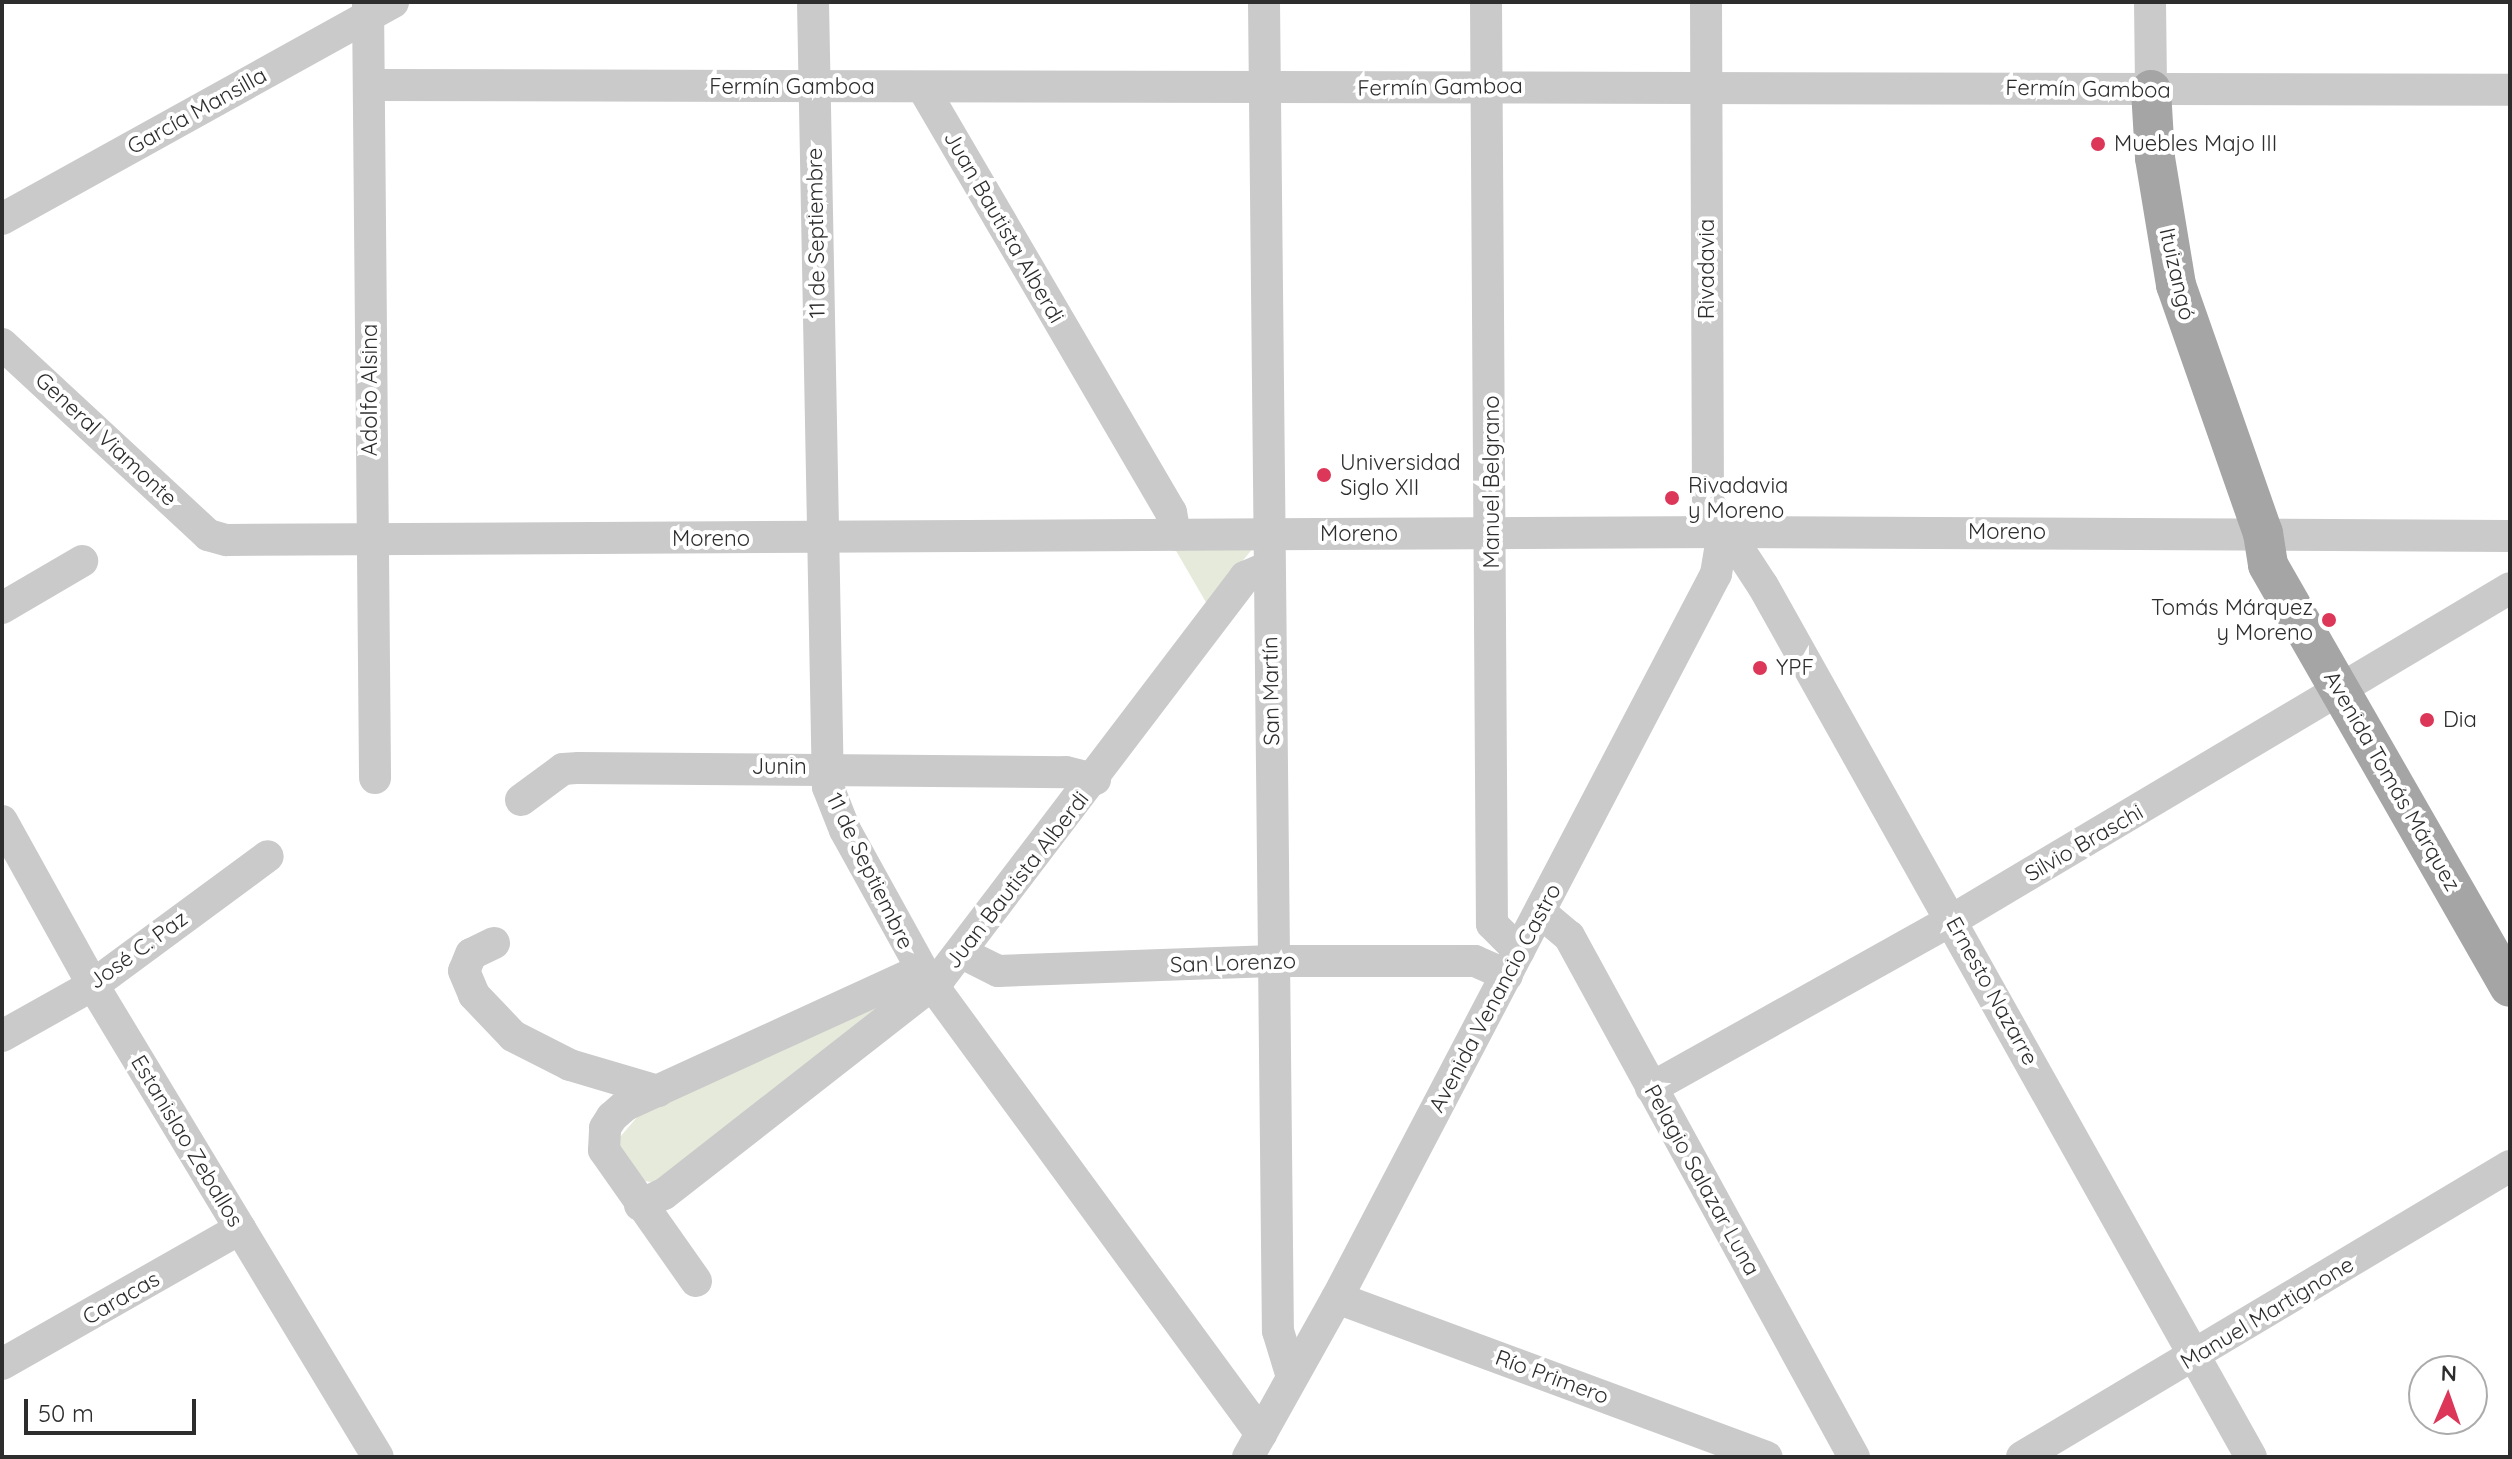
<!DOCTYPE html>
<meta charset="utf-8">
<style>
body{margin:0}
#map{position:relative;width:2512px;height:1459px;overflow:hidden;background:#fff;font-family:Quicksand,sans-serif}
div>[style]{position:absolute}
.green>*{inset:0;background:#e5eadb}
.minor>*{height:32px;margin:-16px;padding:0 16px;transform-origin:16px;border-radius:16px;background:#cacaca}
.major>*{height:40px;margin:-20px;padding:0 20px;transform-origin:20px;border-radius:20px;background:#a5a5a5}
.dots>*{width:22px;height:22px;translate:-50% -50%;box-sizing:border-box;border:4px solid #fff;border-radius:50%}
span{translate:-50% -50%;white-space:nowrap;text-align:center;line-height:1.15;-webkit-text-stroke:8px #fff;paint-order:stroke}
.street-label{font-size:22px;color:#2d2d2d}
.poi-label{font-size:22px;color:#2d2d2d}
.left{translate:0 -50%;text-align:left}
.right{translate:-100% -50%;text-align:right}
.frame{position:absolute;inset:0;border:4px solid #2d2d2d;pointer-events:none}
.north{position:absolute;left:2408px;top:1355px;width:80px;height:80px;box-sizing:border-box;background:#fff;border:2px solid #ababab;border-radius:50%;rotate:2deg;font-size:22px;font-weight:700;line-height:32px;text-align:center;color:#2d2d2d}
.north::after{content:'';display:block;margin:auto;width:28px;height:36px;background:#dc3758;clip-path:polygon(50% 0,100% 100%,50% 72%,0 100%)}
.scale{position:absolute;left:24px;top:1399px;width:172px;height:36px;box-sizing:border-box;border:4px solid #2d2d2d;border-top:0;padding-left:10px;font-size:24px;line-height:28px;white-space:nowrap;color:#2d2d2d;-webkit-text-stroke:6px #fff;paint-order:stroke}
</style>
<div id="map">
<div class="green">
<i style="clip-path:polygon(1254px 547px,1207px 604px,1175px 549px)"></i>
<i style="clip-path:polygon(895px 996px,659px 1183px,644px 1181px,620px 1150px,620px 1137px,638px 1116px)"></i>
</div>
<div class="minor">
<i style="left:368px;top:2px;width:776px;rotate:89.48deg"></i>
<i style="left:813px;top:2px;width:785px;rotate:88.91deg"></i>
<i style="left:828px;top:787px;width:46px;rotate:68.4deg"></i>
<i style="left:845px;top:830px;width:166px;rotate:61.1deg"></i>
<i style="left:925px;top:975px;width:569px;rotate:53.79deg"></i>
<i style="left:1264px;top:2px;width:1329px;rotate:89.4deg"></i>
<i style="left:1278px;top:1331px;width:48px;rotate:73.1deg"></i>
<i style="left:1486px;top:2px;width:922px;rotate:89.63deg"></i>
<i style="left:1492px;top:924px;width:38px;rotate:45deg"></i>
<i style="left:1706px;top:2px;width:500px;rotate:89.77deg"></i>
<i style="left:1708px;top:502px;width:100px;rotate:56.8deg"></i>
<i style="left:1763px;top:586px;width:998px;rotate:60.74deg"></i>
<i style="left:2150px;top:2px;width:88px;rotate:89.3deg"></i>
<i style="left:370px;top:85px;width:2140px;rotate:0.13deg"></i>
<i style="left:923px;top:88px;width:491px;rotate:59.7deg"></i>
<i style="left:1171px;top:512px;width:23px;rotate:80deg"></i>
<i style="left:2px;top:219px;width:447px;rotate:-29deg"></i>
<i style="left:2px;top:344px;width:281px;rotate:42.8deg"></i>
<i style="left:208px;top:535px;width:19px;rotate:16deg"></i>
<i style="left:226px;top:540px;width:1497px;rotate:-0.31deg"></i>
<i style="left:1723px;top:532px;width:787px;rotate:0.29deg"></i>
<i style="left:2px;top:608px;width:93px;rotate:-30.4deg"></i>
<i style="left:521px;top:800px;width:52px;rotate:-36.4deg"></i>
<i style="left:563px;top:769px;width:16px;rotate:-4deg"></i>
<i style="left:579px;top:768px;width:487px;rotate:0.5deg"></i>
<i style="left:1066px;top:772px;width:30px;rotate:14deg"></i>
<i style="left:2px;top:821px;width:188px;rotate:61deg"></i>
<i style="left:93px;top:985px;width:551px;rotate:58.88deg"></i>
<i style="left:1540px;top:912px;width:38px;rotate:40deg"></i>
<i style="left:1569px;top:936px;width:594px;rotate:61.32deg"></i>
<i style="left:494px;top:943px;width:25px;rotate:154deg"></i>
<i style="left:471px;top:954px;width:18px;rotate:112deg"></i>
<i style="left:464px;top:971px;width:26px;rotate:67deg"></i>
<i style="left:474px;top:995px;width:57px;rotate:46.4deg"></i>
<i style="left:513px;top:1036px;width:64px;rotate:27deg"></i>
<i style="left:570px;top:1065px;width:92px;rotate:16.5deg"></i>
<i style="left:962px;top:953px;width:40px;rotate:26.6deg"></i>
<i style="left:998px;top:971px;width:276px;rotate:-2.1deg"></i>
<i style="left:1274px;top:961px;width:201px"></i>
<i style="left:1475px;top:961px;width:35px;rotate:24deg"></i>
<i style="left:2px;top:1036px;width:104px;rotate:-29.3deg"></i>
<i style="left:93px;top:985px;width:217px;rotate:-36.4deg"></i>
<i style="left:1651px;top:1088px;width:345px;rotate:-29.2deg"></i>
<i style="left:1952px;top:920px;width:649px;rotate:-30.75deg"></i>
<i style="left:640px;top:1205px;width:26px;rotate:-25deg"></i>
<i style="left:664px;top:1194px;width:350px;rotate:-38deg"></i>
<i style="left:940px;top:978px;width:504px;rotate:-52.74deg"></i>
<i style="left:1245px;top:577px;width:26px;rotate:-23deg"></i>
<i style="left:696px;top:1281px;width:160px;rotate:-125.1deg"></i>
<i style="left:604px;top:1150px;width:22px;rotate:-87deg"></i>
<i style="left:605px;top:1128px;width:13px;rotate:-58deg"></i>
<i style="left:612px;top:1117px;width:18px;rotate:-41deg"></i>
<i style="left:626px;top:1105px;width:324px;rotate:-24.6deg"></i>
<i style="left:1337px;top:1298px;width:458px;rotate:20.3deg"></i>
<i style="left:2px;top:1364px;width:274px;rotate:-29.6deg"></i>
<i style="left:1248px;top:1457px;width:182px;rotate:-60.8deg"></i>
<i style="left:1337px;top:1298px;width:817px;rotate:-62.37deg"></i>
<i style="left:1716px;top:574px;width:43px;rotate:-80.5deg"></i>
<i style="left:2022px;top:1457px;width:568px;rotate:-30.81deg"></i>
</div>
<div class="major">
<i style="left:2151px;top:90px;width:68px;rotate:86.6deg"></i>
<i style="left:2155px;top:158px;width:129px;rotate:80.6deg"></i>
<i style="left:2176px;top:285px;width:263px;rotate:70.7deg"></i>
<i style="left:2263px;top:533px;width:32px;rotate:81deg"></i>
<i style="left:2268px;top:565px;width:486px;rotate:60.2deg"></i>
</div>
<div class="dots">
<i style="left:2098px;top:144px;background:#dc3758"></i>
<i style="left:1324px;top:475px;background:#dc3758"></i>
<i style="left:1672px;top:498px;background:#dc3758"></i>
<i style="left:2329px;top:620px;background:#dc3758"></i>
<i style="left:1760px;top:668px;background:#dc3758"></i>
<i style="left:2427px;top:720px;background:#dc3758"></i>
</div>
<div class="street-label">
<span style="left:792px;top:87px">Fermín Gamboa</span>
<span style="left:1440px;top:87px;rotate:-1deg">Fermín Gamboa</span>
<span style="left:2088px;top:89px;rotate:1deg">Fermín Gamboa</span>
<span style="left:197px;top:111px;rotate:-29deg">García Mansilla</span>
<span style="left:1004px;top:227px;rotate:60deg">Juan Bautista Alberdi</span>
<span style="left:816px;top:233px;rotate:-91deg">11 de Septiembre</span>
<span style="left:1707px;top:269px;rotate:-90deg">Rivadavia</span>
<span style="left:2177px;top:274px;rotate:77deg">Ituizangó</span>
<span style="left:370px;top:390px;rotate:-90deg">Adolfo Alsina</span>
<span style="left:106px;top:439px;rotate:43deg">General Viamonte</span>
<span style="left:1492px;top:482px;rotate:-90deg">Manuel Belgrano</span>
<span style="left:2007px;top:532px">Moreno</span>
<span style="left:1359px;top:534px">Moreno</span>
<span style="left:711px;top:539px">Moreno</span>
<span style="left:1271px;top:691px;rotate:-91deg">San Martín</span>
<span style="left:779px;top:767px">Junin</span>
<span style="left:2392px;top:781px;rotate:60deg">Avenida Tomás Márquez</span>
<span style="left:2084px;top:843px;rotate:-30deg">Silvio Braschi</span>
<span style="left:870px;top:871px;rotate:64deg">11 de Septiembre</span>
<span style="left:1017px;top:880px;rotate:-52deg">Juan Bautista Alberdi</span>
<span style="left:138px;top:950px;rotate:-36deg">José C. Paz</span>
<span style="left:1233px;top:963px;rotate:-2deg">San Lorenzo</span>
<span style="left:1992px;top:991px;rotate:61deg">Ernesto Nazarre</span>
<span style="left:1495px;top:998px;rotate:-62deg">Avenida Venancio Castro</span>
<span style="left:187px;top:1141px;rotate:59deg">Estanislao Zeballos</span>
<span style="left:1702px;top:1180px;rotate:61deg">Pelagio Salazar Luna</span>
<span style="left:121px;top:1298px;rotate:-30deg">Caracas</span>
<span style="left:2267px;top:1313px;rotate:-31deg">Manuel Martignone</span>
<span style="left:1552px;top:1377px;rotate:20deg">Río Primero</span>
</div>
<div class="poi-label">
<span class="left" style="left:2114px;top:144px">Muebles Majo III</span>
<span class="left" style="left:1340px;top:475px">Universidad<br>Siglo XII</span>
<span class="left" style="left:1688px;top:498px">Rivadavia<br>y Moreno</span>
<span class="right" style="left:2313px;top:620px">Tomás Márquez<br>y Moreno</span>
<span class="left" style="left:1776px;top:668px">YPF</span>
<span class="left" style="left:2443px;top:720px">Dia</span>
</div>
<div class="frame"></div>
<div class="north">N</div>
<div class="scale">50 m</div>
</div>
